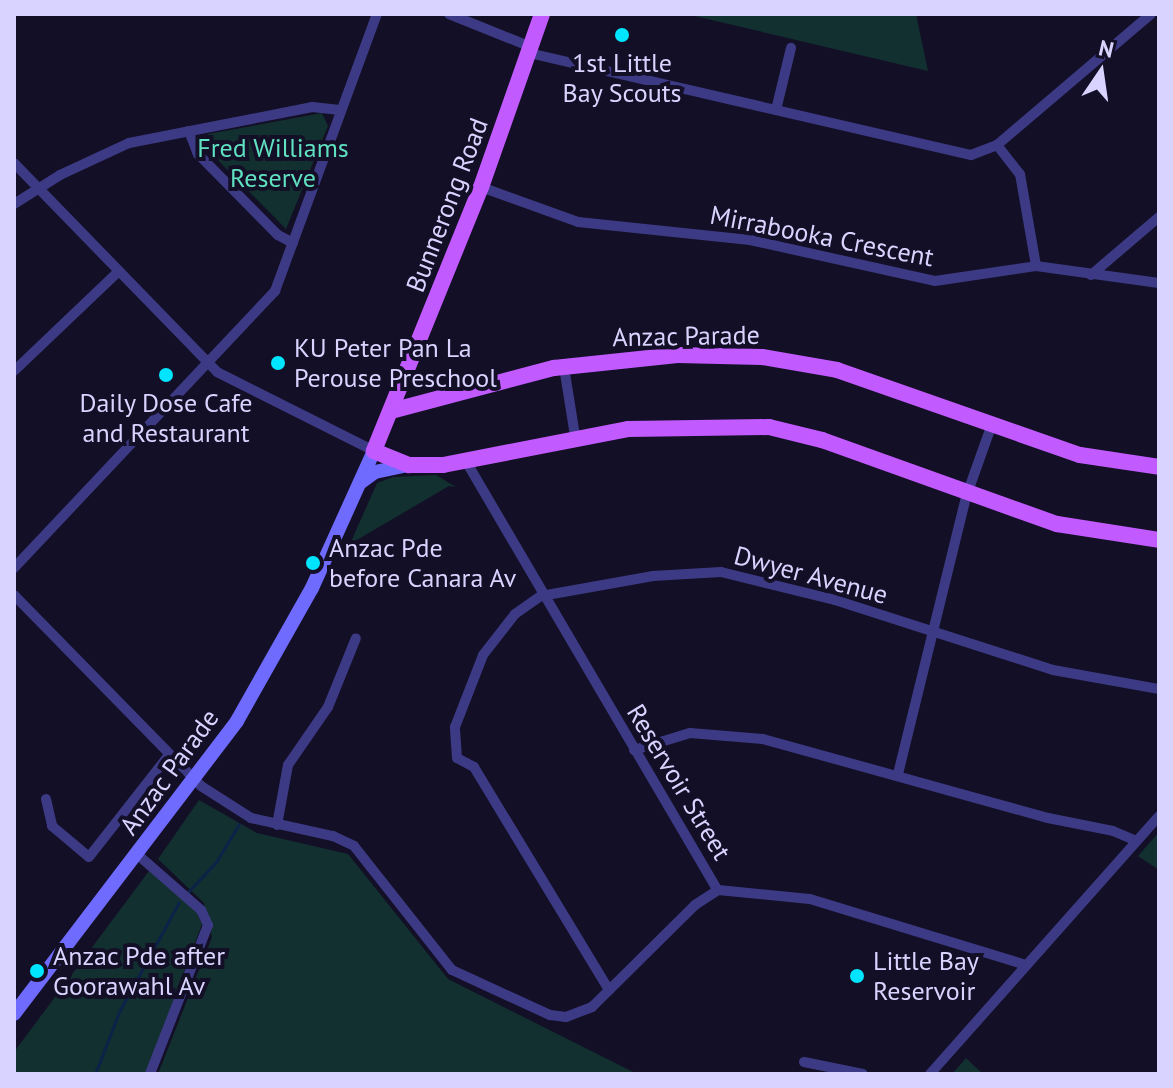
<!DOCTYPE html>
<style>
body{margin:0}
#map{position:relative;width:1173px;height:1088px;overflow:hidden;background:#130f26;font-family:"PT Sans",sans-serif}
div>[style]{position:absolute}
.green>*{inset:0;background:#12302f}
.stream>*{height:3px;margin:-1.5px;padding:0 1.5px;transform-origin:1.5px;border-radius:1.5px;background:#0c2248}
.minor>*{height:10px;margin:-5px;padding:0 5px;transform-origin:5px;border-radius:5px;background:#3d3a85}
.secondary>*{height:14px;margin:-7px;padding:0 7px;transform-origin:7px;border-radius:7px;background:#6f6bff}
.primary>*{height:16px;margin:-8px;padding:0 8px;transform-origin:8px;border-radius:8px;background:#c25bff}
.dots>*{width:22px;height:22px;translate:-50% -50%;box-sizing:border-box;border:4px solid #130f26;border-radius:50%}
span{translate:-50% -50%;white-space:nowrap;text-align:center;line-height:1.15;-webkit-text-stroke:8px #130f26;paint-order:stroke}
.poi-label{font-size:26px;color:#d9d4ff}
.left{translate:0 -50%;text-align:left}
.park-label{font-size:26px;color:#5fe0c0}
.street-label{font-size:26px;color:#d9d4ff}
.frame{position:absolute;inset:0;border:16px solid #d9d4ff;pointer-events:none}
.north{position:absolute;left:1061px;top:32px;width:80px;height:80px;-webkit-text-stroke:6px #130f26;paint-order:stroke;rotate:13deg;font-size:22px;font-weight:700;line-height:32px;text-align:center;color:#d9d4ff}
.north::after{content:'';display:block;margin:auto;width:28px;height:36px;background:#d9d4ff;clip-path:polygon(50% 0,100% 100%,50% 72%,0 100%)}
</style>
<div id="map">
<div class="green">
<i style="clip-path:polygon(686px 14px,916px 14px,928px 71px)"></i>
<i style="clip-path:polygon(322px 113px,328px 126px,286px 229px,203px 145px,208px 134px)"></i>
<i style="clip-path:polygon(436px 475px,456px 487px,449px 486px,350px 544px,377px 483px,393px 477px)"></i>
<i style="clip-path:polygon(199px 800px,257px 833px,348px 854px,448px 979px,637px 1074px,158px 1074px,212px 937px,204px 903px,158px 859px)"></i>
<i style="clip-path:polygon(1159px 832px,1159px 870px,1138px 856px)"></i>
<i style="clip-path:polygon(149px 871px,196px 911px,202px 924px,146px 1074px,14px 1074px,14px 1052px)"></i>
<i style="clip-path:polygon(966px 1058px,983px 1074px,952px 1074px)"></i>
</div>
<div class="stream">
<i style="left:188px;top:892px;width:41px;rotate:-47deg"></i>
<i style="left:216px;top:862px;width:44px;rotate:-58.8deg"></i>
<i style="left:95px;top:1074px;width:66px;rotate:-68.8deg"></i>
<i style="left:119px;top:1012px;width:125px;rotate:-61.4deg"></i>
</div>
<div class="minor">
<i style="left:449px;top:14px;width:88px;rotate:21.9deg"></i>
<i style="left:529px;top:53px;width:454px;rotate:13deg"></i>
<i style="left:971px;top:155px;width:28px;rotate:-21deg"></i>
<i style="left:997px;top:145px;width:202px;rotate:-40.4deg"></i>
<i style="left:776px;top:110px;width:64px;rotate:-76.4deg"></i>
<i style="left:189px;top:131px;width:25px;rotate:69deg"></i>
<i style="left:198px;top:154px;width:114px;rotate:45.4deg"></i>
<i style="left:278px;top:235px;width:17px;rotate:28deg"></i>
<i style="left:997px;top:145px;width:37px;rotate:52deg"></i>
<i style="left:1020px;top:174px;width:93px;rotate:80.1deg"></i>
<i style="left:14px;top:163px;width:291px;rotate:45.8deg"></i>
<i style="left:217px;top:372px;width:176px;rotate:26.7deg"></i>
<i style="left:481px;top:187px;width:103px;rotate:19.8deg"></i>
<i style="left:578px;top:222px;width:173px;rotate:6deg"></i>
<i style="left:750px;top:240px;width:189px;rotate:12.5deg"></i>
<i style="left:935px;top:281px;width:102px;rotate:-8.4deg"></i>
<i style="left:1036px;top:266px;width:124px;rotate:7.9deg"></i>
<i style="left:14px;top:204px;width:54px;rotate:-32.2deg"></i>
<i style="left:60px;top:175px;width:76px;rotate:-24.9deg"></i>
<i style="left:129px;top:143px;width:187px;rotate:-11.1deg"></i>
<i style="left:312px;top:107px;width:28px;rotate:6deg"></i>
<i style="left:1091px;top:275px;width:89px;rotate:-40.5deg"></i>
<i style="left:564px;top:367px;width:70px;rotate:80.9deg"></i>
<i style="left:14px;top:371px;width:144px;rotate:-43.6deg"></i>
<i style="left:467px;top:463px;width:495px;rotate:59.6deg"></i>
<i style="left:14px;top:568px;width:381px;rotate:-46.7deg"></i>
<i style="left:275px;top:291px;width:295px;rotate:-69.8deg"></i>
<i style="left:14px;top:595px;width:267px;rotate:45.6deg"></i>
<i style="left:201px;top:786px;width:59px;rotate:32.6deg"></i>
<i style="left:251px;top:818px;width:84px;rotate:12.4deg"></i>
<i style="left:333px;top:836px;width:23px;rotate:25deg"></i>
<i style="left:354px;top:846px;width:158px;rotate:51.7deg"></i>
<i style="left:452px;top:970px;width:108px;rotate:24.7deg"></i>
<i style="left:550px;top:1015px;width:16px;rotate:7deg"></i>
<i style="left:566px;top:1017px;width:28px;rotate:-21deg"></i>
<i style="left:592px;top:1007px;width:145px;rotate:-44.7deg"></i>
<i style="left:695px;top:905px;width:27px;rotate:-33deg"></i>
<i style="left:718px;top:890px;width:92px;rotate:5.6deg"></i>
<i style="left:810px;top:899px;width:226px;rotate:17deg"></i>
<i style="left:634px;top:750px;width:59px;rotate:-16.9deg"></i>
<i style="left:690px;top:733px;width:73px;rotate:4.7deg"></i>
<i style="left:763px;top:739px;width:296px;rotate:15.5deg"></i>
<i style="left:1048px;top:818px;width:66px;rotate:11.3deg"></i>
<i style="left:1113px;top:831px;width:25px;rotate:23deg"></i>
<i style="left:898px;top:774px;width:285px;rotate:-76.2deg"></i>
<i style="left:966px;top:497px;width:77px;rotate:-70.4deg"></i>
<i style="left:46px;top:799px;width:28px;rotate:77deg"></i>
<i style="left:52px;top:826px;width:48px;rotate:40deg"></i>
<i style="left:89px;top:857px;width:130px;rotate:-51.9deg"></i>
<i style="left:277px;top:825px;width:61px;rotate:-79.6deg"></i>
<i style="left:288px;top:765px;width:70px;rotate:-55.4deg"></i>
<i style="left:328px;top:707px;width:74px;rotate:-67.9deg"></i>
<i style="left:138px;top:855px;width:84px;rotate:41.1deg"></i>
<i style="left:201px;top:910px;width:17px;rotate:65deg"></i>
<i style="left:208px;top:925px;width:160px;rotate:111.3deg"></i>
<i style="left:609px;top:990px;width:261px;rotate:-121.2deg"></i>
<i style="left:474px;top:767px;width:19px;rotate:-152deg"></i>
<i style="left:457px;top:758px;width:31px;rotate:-94deg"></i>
<i style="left:455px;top:727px;width:77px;rotate:-68.7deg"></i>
<i style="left:483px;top:655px;width:52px;rotate:-52deg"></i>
<i style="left:515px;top:614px;width:32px;rotate:-35deg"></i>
<i style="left:541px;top:596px;width:114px;rotate:-10.1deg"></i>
<i style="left:653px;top:576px;width:68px;rotate:-3.4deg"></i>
<i style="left:721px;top:572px;width:117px;rotate:13.8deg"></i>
<i style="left:835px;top:600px;width:229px;rotate:17.8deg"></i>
<i style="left:1053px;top:670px;width:108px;rotate:10.2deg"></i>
<i style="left:804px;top:1062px;width:60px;rotate:11.5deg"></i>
<i style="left:930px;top:1074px;width:345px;rotate:-48.4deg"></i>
</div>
<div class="secondary">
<i style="left:361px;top:482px;width:17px;rotate:-36deg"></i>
<i style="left:375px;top:472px;width:35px;rotate:-12deg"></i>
<i style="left:14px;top:1014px;width:368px;rotate:-52.7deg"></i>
<i style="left:237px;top:721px;width:153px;rotate:-60.6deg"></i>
<i style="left:312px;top:588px;width:150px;rotate:-65.7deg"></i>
</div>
<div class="primary">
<i style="left:542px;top:14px;width:183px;rotate:109.4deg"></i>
<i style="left:481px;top:187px;width:285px;rotate:112.1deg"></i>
<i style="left:374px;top:451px;width:38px;rotate:22deg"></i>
<i style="left:409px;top:465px;width:34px"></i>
<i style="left:443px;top:465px;width:188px;rotate:-11deg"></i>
<i style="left:628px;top:429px;width:141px;rotate:-0.8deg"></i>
<i style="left:769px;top:427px;width:55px;rotate:13.8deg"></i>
<i style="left:822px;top:440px;width:250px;rotate:19.7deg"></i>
<i style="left:1057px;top:524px;width:103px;rotate:8.9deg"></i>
<i style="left:391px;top:411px;width:169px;rotate:-14.8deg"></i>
<i style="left:554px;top:368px;width:124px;rotate:-6deg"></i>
<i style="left:677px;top:355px;width:85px;rotate:1.3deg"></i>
<i style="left:762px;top:357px;width:76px;rotate:9.8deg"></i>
<i style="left:837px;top:370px;width:257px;rotate:19.3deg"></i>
<i style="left:1080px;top:455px;width:80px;rotate:8.6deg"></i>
</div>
<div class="dots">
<i style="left:622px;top:35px;background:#00e5ff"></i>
<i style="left:278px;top:363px;background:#00e5ff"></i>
<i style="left:166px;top:375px;background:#00e5ff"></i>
<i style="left:313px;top:563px;background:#00e5ff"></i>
<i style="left:37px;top:971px;background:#00e5ff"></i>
<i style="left:857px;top:976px;background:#00e5ff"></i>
</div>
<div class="poi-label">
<span style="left:622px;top:78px">1st Little<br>Bay Scouts</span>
<span class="left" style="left:294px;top:363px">KU Peter Pan La<br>Perouse Preschool</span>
<span style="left:166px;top:418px">Daily Dose Cafe<br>and Restaurant</span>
<span class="left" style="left:329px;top:563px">Anzac Pde<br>before Canara Av</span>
<span class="left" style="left:53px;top:971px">Anzac Pde after<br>Goorawahl Av</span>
<span class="left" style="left:873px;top:976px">Little Bay<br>Reservoir</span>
</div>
<div class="park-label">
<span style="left:273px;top:163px">Fred Williams<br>Reserve</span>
</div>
<div class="street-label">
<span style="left:447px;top:205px;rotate:-69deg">Bunnerong Road</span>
<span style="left:822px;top:236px;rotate:11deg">Mirrabooka Crescent</span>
<span style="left:686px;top:336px;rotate:-1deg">Anzac Parade</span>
<span style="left:811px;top:575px;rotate:15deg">Dwyer Avenue</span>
<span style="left:169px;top:772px;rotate:-54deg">Anzac Parade</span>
<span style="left:679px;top:782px;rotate:59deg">Reservoir Street</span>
</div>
<div class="frame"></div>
<div class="north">N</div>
</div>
